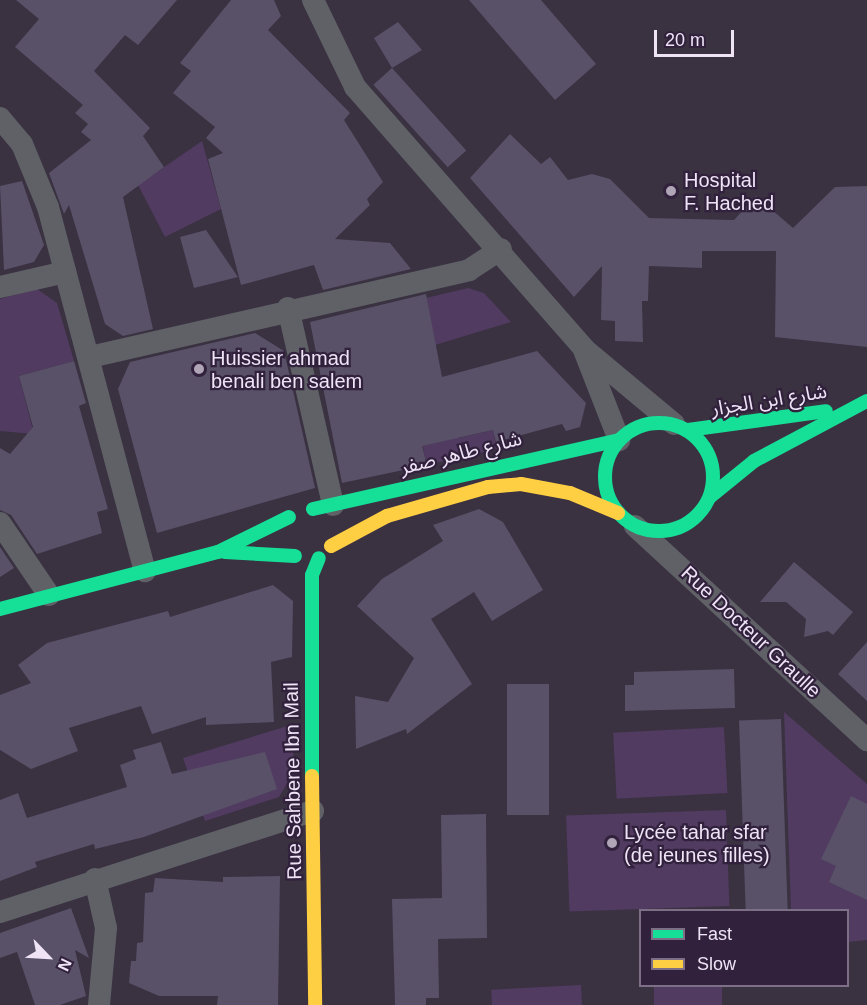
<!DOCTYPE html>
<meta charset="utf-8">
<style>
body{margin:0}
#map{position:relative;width:867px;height:1005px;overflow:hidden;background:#3a3141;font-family:Arial,"Noto Sans Arabic",sans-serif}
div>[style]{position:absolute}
.green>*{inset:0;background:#513b61;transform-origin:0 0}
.building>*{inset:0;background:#585168;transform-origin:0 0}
.street>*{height:22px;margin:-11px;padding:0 11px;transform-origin:11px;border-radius:11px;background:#5f6167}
.fast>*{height:14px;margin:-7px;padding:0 7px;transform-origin:7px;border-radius:7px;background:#16e098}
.fast>.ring{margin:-7px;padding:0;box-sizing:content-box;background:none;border:14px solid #16e098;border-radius:50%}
.slow>*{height:14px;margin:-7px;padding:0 7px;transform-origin:7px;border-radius:7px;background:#ffcf43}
.dots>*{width:16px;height:16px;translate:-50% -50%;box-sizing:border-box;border:3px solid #31213c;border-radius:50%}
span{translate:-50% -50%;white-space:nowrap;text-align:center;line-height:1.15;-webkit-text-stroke:4.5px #31213c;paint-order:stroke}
.poi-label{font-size:20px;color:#eee4f6}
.left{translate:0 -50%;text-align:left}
.street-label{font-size:20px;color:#eee4f6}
.legend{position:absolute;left:639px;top:909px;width:210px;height:78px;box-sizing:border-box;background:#31213c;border:2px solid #7d6f86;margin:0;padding:8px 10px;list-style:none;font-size:18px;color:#eee4f6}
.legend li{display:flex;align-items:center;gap:12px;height:30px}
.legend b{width:30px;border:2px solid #7d6f86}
.north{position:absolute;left:18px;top:927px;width:60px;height:60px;-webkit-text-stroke:4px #31213c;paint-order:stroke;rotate:115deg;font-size:16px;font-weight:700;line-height:24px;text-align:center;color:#eee4f6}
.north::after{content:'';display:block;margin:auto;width:21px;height:27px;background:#eee4f6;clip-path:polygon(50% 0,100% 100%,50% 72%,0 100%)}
.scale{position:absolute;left:654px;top:30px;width:80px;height:27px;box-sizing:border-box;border:3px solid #eee4f6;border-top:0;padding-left:8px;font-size:18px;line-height:21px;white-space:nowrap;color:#eee4f6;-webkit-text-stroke:4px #31213c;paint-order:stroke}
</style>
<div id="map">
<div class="green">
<i style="clip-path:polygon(202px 141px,221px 209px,165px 237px,138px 185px)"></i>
<i style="clip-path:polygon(468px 288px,484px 293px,511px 322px,435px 345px,426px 298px)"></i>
<i style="clip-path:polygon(37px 289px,57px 303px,74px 361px,19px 376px,34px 434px,0 431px,0 299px)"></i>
<i style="clip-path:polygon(493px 430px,497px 449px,427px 465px,419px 431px,459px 438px)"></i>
<i style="clip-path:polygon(784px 712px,867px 784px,867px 940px,848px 942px,848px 910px,791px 910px)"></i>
<i style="clip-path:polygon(294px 724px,293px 773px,279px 797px,205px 821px,183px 758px)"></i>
<i style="left:724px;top:727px;width:66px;height:111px;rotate:87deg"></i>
<i style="left:726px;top:810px;width:96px;height:160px;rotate:88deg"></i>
<i style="left:581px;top:985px;width:20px;height:90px;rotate:87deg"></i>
<i style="left:654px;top:986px;width:68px;height:19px"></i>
</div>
<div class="building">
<i style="clip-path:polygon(16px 0,177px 0,138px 45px,125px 35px,94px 71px,150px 128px,143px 136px,164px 167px,123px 197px,153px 329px,123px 336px,105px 324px,69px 205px,64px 214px,49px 173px,91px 140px,81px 132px,88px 124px,75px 113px,83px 105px,15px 47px,39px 19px)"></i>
<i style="clip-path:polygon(231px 0,274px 0,281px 16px,268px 30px,350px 113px,344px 120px,383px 182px,367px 199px,370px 205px,335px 239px,390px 243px,411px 269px,323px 290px,314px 265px,241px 285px,208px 159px,223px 153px,206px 138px,215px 127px,173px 93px,191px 71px,180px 63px)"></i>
<i style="clip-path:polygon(469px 0,541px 0,596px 64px,555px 100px)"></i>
<i style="clip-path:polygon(398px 22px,422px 50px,392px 68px,374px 38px)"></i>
<i style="left:392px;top:68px;width:111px;height:25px;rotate:48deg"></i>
<i style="clip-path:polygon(510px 134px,541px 164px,550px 157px,568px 180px,592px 174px,610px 179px,649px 218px,734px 220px,756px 196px,793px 228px,835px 187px,867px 186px,867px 347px,775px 337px,776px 251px,702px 251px,702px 268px,649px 266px,648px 301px,642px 301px,643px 342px,615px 341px,615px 321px,601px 320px,602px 266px,574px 297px,470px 178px)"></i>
<i style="clip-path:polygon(22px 181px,44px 245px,34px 262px,4px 270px,0 186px)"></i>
<i style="clip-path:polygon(206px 230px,238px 277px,194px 288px,180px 237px)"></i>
<i style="clip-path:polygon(426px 294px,442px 377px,537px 351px,586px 403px,580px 427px,566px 431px,562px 424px,496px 442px,493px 430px,422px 446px,427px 465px,342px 483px,310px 322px)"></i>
<i style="clip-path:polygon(255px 333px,284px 351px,315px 488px,157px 533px,118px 389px,130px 362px)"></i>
<i style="clip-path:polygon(74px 361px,86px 403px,79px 406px,108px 509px,97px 512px,102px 533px,37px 554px,11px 515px,0 510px,0 448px,10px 454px,33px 427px,19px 376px)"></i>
<i style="clip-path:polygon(479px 509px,503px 522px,543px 590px,492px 621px,474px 592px,431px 619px,472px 684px,407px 734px,406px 729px,356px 749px,355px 696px,388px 702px,414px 658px,357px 606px,382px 579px,443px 541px,433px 525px)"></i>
<i style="clip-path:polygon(0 547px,14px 568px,0 577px)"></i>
<i style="clip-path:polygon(794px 562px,853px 612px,833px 635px,828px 631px,804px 637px,806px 619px,786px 602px,760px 602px)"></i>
<i style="clip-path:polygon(273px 585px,293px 601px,292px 657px,271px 662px,274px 722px,206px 725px,206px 717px,152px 734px,141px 706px,69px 728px,78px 751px,31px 769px,0 750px,0 695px,31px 683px,18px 665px,47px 643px,168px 611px,170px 617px)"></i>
<i style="clip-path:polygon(867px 642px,867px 701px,838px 674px)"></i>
<i style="clip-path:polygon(734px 669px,735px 708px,625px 711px,625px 685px,634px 685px,634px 672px)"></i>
<i style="left:549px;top:684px;width:131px;height:42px;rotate:90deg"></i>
<i style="left:781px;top:719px;width:191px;height:42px;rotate:88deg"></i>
<i style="clip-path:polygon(161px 742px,172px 774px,265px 752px,277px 789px,144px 837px,95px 849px,94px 844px,35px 862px,37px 867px,0 881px,0 800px,18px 793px,27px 818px,127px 787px,120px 765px,136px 759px,133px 750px)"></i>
<i style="clip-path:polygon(851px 796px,867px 804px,867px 900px,829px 882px,836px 866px,821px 859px)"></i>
<i style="clip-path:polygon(486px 814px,487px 938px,438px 939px,439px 998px,426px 998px,426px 1005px,395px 1005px,392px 899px,442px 898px,441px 815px)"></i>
<i style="clip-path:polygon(280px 876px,278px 1005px,217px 1005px,218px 996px,159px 996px,129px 983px,131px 961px,136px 961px,137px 943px,143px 942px,145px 893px,153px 892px,155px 878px,223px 882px,223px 877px)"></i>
<i style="clip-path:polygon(71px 908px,89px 958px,75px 950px,86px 996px,60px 1005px,35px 1005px,17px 952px,0 958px,0 933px)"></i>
</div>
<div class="street">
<i style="left:313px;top:0;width:97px;rotate:64.2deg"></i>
<i style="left:355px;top:87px;width:348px;rotate:48.8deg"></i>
<i style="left:584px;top:349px;width:117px;rotate:39.8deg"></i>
<i style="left:0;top:118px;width:34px;rotate:50deg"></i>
<i style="left:22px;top:144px;width:68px;rotate:67.6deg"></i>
<i style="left:48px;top:207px;width:377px;rotate:75.1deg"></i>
<i style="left:0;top:287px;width:67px;rotate:-13deg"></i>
<i style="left:288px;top:308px;width:202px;rotate:77.1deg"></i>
<i style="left:584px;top:350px;width:97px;rotate:68.7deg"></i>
<i style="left:90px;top:357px;width:389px;rotate:-12.9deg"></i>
<i style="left:469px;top:270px;width:38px;rotate:-33deg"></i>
<i style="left:0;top:523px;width:87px;rotate:55.8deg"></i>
<i style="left:635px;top:526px;width:316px;rotate:42.7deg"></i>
<i style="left:95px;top:879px;width:50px;rotate:77.3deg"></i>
<i style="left:106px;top:928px;width:77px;rotate:95.2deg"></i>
<i style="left:0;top:912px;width:329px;rotate:-17.9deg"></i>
</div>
<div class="fast">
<i class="ring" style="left:605px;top:423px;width:94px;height:94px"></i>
<i style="left:688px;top:430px;width:139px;rotate:-7.8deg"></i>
<i style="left:711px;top:496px;width:55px;rotate:-39.1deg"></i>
<i style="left:754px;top:461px;width:128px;rotate:-28deg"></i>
<i style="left:313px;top:509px;width:314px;rotate:-12.7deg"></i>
<i style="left:225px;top:552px;width:70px;rotate:3.3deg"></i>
<i style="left:0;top:609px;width:225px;rotate:-14.7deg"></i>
<i style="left:218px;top:552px;width:79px;rotate:-26.2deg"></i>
<i style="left:312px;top:776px;width:201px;rotate:-90deg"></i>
<i style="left:312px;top:575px;width:18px;rotate:-68deg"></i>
</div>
<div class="slow">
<i style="left:331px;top:546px;width:64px;rotate:-28.2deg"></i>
<i style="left:387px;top:516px;width:105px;rotate:-16deg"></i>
<i style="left:488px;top:487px;width:33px;rotate:-5deg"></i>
<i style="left:521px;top:484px;width:50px;rotate:10.4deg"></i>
<i style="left:570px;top:493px;width:52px;rotate:22.6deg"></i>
<i style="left:312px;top:776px;width:229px;rotate:89.2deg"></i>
</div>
<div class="dots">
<i style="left:671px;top:191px;background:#afa5b7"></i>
<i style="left:199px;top:369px;background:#afa5b7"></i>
<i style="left:612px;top:843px;background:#afa5b7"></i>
</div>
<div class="poi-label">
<span class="left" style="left:684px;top:192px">Hospital<br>F. Hached</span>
<span class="left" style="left:211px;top:370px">Huissier ahmad<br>benali ben salem</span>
<span class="left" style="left:624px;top:844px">Lycée tahar sfar<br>(de jeunes filles)</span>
</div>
<div class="street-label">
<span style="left:769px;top:400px;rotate:-9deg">شارع ابن الجزار</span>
<span style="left:461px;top:453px;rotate:-14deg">شارع طاهر صفر</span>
<span style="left:751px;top:632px;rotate:43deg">Rue Docteur Graulle</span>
<span style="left:293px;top:781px;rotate:-91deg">Rue Sahbene Ibn Mail</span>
</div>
<ul class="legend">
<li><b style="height:8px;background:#16e098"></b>Fast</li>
<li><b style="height:8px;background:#ffcf43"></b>Slow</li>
</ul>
<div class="north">N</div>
<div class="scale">20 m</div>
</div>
